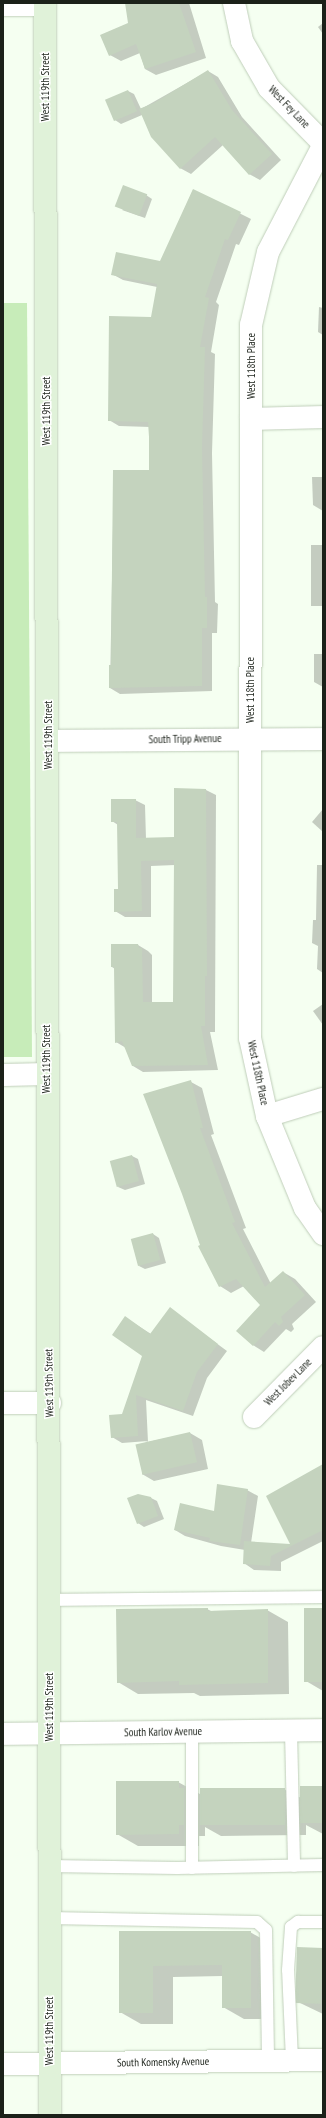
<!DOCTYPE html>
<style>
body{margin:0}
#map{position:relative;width:326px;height:2118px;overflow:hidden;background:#f5fff1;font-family:"PT Sans Narrow",sans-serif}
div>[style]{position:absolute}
.green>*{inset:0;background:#c7ecb9}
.shadow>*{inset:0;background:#0003;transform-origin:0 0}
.building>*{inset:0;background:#c4d3be;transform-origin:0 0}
.roads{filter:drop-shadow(0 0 1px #bfceb9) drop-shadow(0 0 1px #bfceb9)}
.lane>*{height:12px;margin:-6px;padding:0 6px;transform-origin:6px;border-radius:6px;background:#fff}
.street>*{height:22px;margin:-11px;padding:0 11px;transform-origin:11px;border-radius:11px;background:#fff}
.secondary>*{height:22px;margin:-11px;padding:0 11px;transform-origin:11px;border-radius:11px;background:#e0f2d9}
span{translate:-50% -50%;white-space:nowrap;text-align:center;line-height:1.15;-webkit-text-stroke:3px #fff;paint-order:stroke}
.street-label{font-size:11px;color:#1b2119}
.frame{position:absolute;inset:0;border:4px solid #1b2119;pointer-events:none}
</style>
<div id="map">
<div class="green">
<i style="clip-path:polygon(3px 303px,27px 303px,32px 1057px,3px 1057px)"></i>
</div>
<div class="shadow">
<i style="clip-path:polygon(126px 3px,189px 3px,206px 58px,156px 75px,145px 69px,140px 53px,121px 61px,110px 55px,129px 23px)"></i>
<i style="clip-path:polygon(323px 23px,323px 34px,318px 27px)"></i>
<i style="clip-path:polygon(208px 71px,218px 77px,242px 117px,281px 160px,260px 180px,249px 174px,223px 145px,191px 174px,180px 168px,142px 115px,121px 124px,115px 120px,128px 91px,134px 94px,141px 109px)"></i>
<i style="clip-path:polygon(193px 190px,251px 219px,239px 245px,236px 244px,216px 302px,219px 305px,211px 352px,215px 354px,212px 453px,215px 602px,218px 604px,217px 633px,212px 633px,212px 691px,120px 694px,110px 688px,114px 471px,150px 471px,150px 427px,119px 426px,109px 420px,152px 318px,157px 287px,123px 280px,112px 274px,161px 262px)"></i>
<i style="clip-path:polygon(146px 195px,152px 199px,145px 218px,122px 210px)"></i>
<i style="clip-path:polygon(319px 307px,323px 308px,323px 335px,318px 332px)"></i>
<i style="clip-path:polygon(312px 477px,323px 477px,323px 511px,313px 505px)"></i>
<i style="left:311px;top:545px;width:12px;height:61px"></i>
<i style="clip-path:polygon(314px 654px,323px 654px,323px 687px,314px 682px)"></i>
<i style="clip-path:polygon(206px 790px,216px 795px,215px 1032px,210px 1032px,218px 1070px,143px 1072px,133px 1066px,126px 1048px,116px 1042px,115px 969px,112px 967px,138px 945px,148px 951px,152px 955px,152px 1003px,174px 1003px,175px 865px,151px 866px,151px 917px,125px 917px,115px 911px,119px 890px,118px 825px,112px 821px,135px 800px,145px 805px,146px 839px,174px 838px)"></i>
<i style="clip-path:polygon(323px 809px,323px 832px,312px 822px)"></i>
<i style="clip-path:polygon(317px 865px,323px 865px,323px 973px,317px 969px,318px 946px,312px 943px,313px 920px,316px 920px)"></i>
<i style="clip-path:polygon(323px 1004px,323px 1025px,313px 1011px)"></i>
<i style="clip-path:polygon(191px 1082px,202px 1088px,214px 1134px,211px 1135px,246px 1228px,243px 1229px,271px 1284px,283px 1272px,295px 1279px,316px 1302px,292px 1324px,294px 1329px,291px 1332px,286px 1329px,264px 1352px,253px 1345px,261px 1305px,244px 1286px,231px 1293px,220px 1286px,202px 1246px)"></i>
<i style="clip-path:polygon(132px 1156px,138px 1159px,145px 1184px,125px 1190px,118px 1187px)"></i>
<i style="clip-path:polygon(153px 1234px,159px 1238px,166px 1263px,145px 1269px,139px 1266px)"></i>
<i style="clip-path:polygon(170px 1309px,227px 1351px,207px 1378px,193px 1416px,146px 1400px,148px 1442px,190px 1433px,202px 1440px,208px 1469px,154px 1481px,142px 1474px,148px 1441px,122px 1443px,112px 1437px,123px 1415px,143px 1356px,126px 1318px,151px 1334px)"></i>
<i style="clip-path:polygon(247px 1490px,258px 1496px,251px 1543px,292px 1545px,323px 1502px,323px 1541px,281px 1562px,281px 1571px,254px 1570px,244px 1563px,245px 1550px,221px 1546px,185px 1536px,175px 1530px,214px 1512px)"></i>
<i style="clip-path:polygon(151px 1498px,157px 1501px,164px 1519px,144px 1527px,138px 1523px)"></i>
<i style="clip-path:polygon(207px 1609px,211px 1611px,267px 1610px,288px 1622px,289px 1694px,200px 1696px,194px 1693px,138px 1694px,118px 1682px)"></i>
<i style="clip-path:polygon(323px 1610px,323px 1691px,306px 1681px)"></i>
<i style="clip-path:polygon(178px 1782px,200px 1794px,284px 1789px,301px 1798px,323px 1787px,323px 1834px,306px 1825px,306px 1835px,221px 1836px,205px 1827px,205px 1836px,199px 1836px,199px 1846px,138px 1846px,117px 1834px)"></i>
<i style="clip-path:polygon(120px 1932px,250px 1932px,271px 1944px,271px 2019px,244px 2019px,223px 2007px,223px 1976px,173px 1977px,173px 2024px,141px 2024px,120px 2012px)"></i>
<i style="clip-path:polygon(298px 1948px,323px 1948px,323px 2014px,298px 2002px)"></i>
</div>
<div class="building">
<i style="clip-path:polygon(125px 3px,179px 3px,196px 52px,145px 69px,136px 44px,109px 56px,100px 35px,128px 23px)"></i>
<i style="clip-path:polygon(208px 70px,232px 110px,272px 154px,249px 175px,215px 137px,180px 169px,151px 137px,139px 109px,154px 103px)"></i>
<i style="left:128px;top:90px;width:23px;height:25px;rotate:67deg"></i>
<i style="left:123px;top:185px;width:26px;height:23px;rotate:21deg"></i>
<i style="clip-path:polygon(193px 189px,241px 212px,228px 240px,225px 239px,205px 297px,209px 298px,200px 347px,205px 347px,202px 447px,205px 597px,207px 597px,207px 628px,202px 628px,202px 686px,109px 688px,109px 665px,111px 665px,113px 470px,149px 470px,149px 437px,148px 422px,108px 421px,109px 316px,151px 317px,157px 284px,111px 275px,116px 252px,160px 261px)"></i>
<i style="clip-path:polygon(174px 788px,206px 789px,207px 976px,205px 976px,205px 1026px,201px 1026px,208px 1065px,132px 1066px,122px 1041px,115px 1043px,114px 967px,111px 967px,111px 944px,138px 944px,139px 948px,142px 948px,143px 1002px,173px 1002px,174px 860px,141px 861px,142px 911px,114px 912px,114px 889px,118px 889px,117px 822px,111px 822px,111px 799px,136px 799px,136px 838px,174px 837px)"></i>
<i style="clip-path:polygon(191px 1080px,203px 1128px,200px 1128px,235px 1222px,232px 1223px,265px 1287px,283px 1271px,305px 1295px,281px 1317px,283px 1322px,279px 1326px,275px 1322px,253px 1346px,236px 1331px,260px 1305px,236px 1279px,219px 1287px,198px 1246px,200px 1245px,182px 1194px,143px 1094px)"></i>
<i style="left:132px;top:1155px;width:27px;height:23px;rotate:75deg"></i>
<i style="left:153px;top:1233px;width:28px;height:23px;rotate:75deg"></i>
<i style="clip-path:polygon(170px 1307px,218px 1344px,197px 1372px,183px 1411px,136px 1395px,138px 1436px,111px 1438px,109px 1415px,122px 1414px,142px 1356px,112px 1335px,125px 1316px,150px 1334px)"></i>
<i style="left:190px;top:1432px;width:31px;height:56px;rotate:77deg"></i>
<i style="clip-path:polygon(323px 1464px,323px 1530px,271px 1556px,270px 1566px,243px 1564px,244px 1541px,290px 1544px,266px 1496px)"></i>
<i style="clip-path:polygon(217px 1484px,248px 1489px,240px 1545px,209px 1541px,210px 1538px,174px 1530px,180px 1503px,214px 1511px)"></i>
<i style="clip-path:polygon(138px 1494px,151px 1497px,158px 1516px,137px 1524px,127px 1498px)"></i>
<i style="clip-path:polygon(208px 1608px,208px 1611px,268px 1609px,268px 1683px,179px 1685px,179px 1681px,117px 1683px,116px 1609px)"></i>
<i style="left:323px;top:1608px;width:74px;height:19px;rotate:90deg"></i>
<i style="clip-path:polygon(116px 1781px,179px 1781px,179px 1788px,184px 1788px,184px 1825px,179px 1825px,179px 1834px,116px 1835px)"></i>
<i style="left:300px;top:1786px;width:23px;height:37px"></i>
<i style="left:200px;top:1788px;width:85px;height:37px"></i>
<i style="clip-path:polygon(119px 1931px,251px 1931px,251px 2008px,222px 2008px,222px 1965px,153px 1966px,153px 2013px,119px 2013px)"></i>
<i style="left:297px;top:1947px;width:26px;height:56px;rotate:2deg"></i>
</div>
<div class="roads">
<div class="lane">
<i style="left:3px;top:10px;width:42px"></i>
<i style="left:50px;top:1600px;width:273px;rotate:-0.6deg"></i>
<i style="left:291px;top:1731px;width:135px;rotate:88.7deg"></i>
<i style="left:49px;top:1866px;width:128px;rotate:0.9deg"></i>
<i style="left:177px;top:1868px;width:146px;rotate:-1.2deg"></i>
<i style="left:192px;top:1868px;width:136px;rotate:-90deg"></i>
<i style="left:49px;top:1918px;width:208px;rotate:1.1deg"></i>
<i style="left:257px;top:1922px;width:12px;rotate:42deg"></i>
<i style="left:266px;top:1930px;width:130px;rotate:89.1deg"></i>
<i style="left:292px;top:2060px;width:90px;rotate:-92.5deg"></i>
<i style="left:288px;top:1970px;width:43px;rotate:-86deg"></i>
<i style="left:291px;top:1927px;width:9px;rotate:-36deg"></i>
<i style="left:298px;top:1922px;width:25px"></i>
</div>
<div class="street">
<i style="left:234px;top:3px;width:39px;rotate:78deg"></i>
<i style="left:242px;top:41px;width:54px;rotate:60.1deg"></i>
<i style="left:269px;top:88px;width:77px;rotate:45.5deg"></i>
<i style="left:323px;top:146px;width:119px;rotate:117.4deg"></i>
<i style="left:268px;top:252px;width:75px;rotate:103.1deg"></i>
<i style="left:251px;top:325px;width:713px;rotate:90.08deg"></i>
<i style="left:250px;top:1038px;width:80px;rotate:77.7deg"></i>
<i style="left:267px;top:1116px;width:100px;rotate:67.6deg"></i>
<i style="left:305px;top:1208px;width:32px;rotate:55deg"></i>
<i style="left:251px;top:419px;width:72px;rotate:-1.6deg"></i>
<i style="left:48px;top:741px;width:275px;rotate:-0.4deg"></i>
<i style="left:3px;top:1075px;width:43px;rotate:-1.3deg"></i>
<i style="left:267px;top:1116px;width:59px;rotate:-16.9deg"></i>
<i style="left:3px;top:1403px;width:47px"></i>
<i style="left:254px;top:1417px;width:98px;rotate:-45.4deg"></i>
<i style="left:3px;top:1734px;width:320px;rotate:-0.7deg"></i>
<i style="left:3px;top:2064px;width:320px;rotate:-0.7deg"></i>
</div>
<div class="secondary">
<i style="left:45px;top:3px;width:2112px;rotate:89.86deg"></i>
</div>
</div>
<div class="street-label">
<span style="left:45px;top:87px;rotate:-90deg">West 119th Street</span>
<span style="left:289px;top:107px;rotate:46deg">West Fey Lane</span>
<span style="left:251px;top:366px;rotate:-90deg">West 118th Place</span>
<span style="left:46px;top:411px;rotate:-90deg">West 119th Street</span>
<span style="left:250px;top:690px;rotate:-90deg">West 118th Place</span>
<span style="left:48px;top:735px;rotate:-90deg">West 119th Street</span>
<span style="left:185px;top:739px;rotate:-1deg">South Tripp Avenue</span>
<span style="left:46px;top:1059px;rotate:-90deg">West 119th Street</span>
<span style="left:258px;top:1073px;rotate:78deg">West 118th Place</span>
<span style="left:288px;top:1382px;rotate:-45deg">West Jobev Lane</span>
<span style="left:49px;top:1383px;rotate:-91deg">West 119th Street</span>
<span style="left:49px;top:1707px;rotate:-90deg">West 119th Street</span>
<span style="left:163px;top:1732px;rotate:-1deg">South Karlov Avenue</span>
<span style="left:49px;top:2031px;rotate:-90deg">West 119th Street</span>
<span style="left:163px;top:2062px;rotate:-1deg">South Komensky Avenue</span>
</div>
<div class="frame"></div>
</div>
